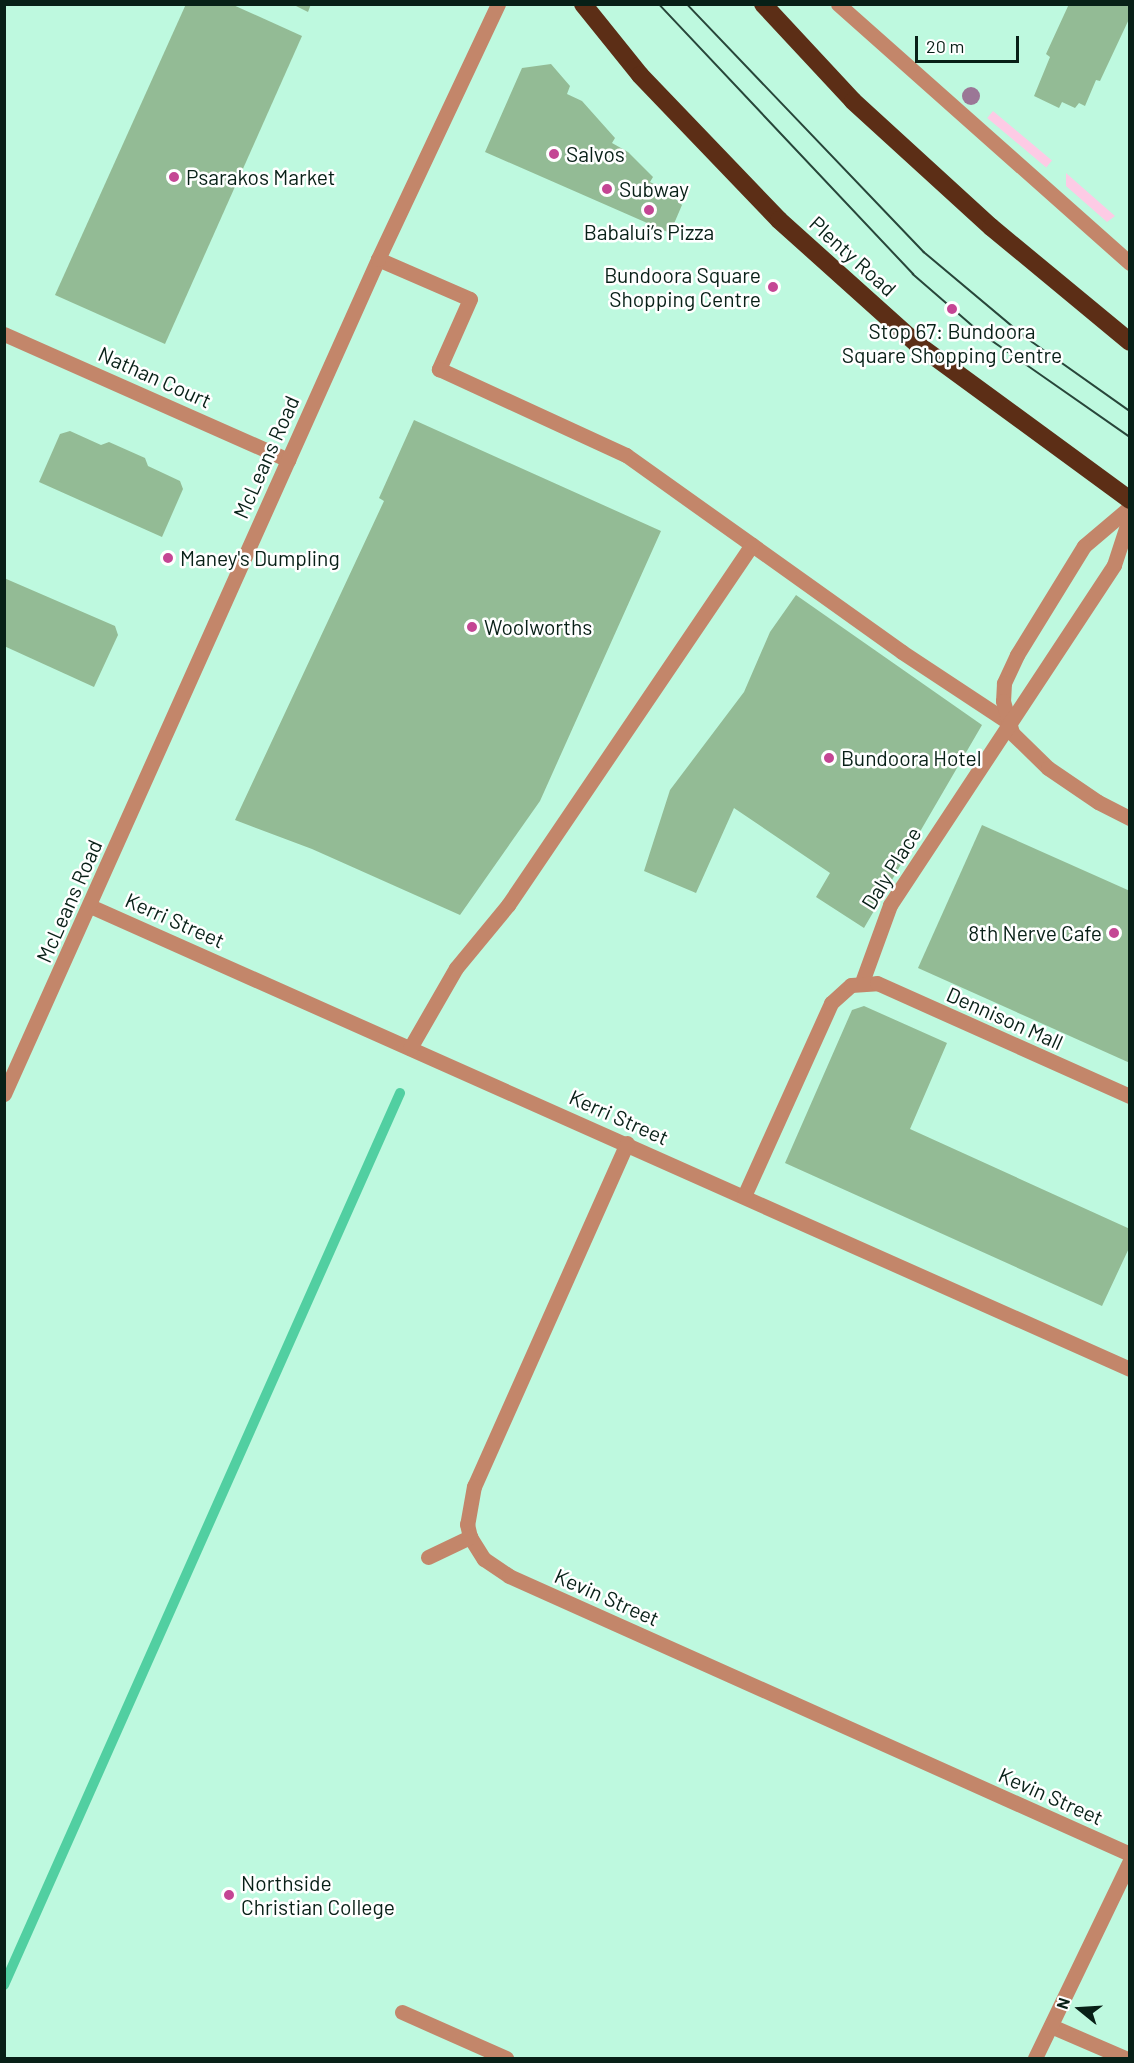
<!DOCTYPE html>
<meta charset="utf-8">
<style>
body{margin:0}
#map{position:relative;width:1134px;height:2063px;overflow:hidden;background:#bef9df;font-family:Barlow,sans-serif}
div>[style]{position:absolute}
.green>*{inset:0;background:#fdcbe5;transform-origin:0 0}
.stream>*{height:10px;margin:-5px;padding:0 5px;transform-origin:5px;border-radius:5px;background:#51cfa1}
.building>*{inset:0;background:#93bb95}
.minor>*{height:15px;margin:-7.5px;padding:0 7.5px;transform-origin:7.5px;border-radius:7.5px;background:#c3866a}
.highway>*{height:18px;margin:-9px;padding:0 9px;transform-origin:9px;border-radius:9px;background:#5c2e16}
.tram>*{height:1.5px;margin:-0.75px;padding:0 0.75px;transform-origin:0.75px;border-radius:0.75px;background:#28463a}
.trees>*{width:18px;height:18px;margin:-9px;border-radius:50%;background:#9b7796}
.dots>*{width:16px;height:16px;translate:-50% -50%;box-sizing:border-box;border:3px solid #fff;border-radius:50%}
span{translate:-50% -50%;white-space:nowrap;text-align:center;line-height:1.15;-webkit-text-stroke:5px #fff;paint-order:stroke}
.poi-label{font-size:21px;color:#082017}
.left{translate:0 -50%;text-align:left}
.right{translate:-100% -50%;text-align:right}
.street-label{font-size:21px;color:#082017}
.frame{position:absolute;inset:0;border:6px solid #082017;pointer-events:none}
.north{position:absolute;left:1050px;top:1979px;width:60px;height:60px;-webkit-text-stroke:4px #fff;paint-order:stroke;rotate:288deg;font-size:16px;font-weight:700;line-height:24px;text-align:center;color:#082017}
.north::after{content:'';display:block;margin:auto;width:21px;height:27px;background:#082017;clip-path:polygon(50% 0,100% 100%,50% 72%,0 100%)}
.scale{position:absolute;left:915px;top:36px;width:104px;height:27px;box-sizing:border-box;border:3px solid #082017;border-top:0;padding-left:8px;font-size:18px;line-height:21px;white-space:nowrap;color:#082017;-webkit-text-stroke:4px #fff;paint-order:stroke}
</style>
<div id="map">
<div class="green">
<i style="left:993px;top:111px;width:77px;height:9px;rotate:40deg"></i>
<i style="clip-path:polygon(1066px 173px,1115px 216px,1107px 222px,1066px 186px)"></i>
</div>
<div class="stream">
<i style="left:4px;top:1985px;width:976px;rotate:-66.06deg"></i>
</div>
<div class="building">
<i style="clip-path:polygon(186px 4px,231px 4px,302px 36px,165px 344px,55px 295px)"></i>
<i style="clip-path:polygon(292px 4px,311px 4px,308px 12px)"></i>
<i style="clip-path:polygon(1069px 4px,1130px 4px,1130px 17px,1100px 81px,1096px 80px,1085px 106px,1079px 103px,1075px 108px,1062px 102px,1059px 108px,1034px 96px,1050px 57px,1046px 54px)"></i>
<i style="clip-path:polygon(551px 64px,570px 86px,567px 94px,582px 101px,615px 138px,612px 143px,628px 152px,653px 177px,650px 182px,668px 191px,682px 205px,670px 233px,485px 152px,522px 68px)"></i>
<i style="clip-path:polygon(414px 420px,661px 531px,540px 801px,460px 915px,312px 849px,235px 820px,384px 501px,379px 498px)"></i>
<i style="clip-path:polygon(70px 431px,101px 445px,109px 442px,145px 458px,148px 466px,180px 481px,183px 489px,162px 537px,39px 482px,60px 434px)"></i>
<i style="clip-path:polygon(4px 578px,115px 626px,118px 635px,94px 687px,4px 646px)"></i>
<i style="clip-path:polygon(796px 595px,982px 725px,864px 928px,816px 897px,830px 873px,734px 808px,696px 893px,644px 871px,670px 790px,744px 692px,770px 632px)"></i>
<i style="clip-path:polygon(982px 825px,1130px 891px,1130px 1063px,918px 968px)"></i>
<i style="clip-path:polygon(864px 1006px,947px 1043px,910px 1129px,1130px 1229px,1130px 1246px,1102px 1306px,785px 1163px,852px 1010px)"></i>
</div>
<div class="minor">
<i style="left:838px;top:4px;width:390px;rotate:41.6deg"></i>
<i style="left:378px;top:259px;width:100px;rotate:23.5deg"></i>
<i style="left:470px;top:299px;width:77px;rotate:113.9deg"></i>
<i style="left:439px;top:369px;width:206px;rotate:24.7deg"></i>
<i style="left:626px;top:455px;width:339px;rotate:35.5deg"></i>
<i style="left:902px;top:652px;width:127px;rotate:33.4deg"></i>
<i style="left:4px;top:334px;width:311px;rotate:23.9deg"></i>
<i style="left:1130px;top:507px;width:60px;rotate:139.7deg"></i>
<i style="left:1084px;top:546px;width:128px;rotate:121.6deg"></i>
<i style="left:1017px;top:655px;width:31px;rotate:115deg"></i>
<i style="left:1004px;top:683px;width:18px;rotate:93deg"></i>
<i style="left:1003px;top:701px;width:33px;rotate:74deg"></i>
<i style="left:1012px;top:733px;width:50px;rotate:44.2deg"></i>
<i style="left:1048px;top:768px;width:60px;rotate:34.2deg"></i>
<i style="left:1098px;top:802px;width:36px;rotate:27deg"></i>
<i style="left:90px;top:906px;width:1138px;rotate:24deg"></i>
<i style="left:862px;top:982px;width:82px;rotate:-70deg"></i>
<i style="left:890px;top:905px;width:407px;rotate:-56.6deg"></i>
<i style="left:1114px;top:565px;width:52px;rotate:-71.9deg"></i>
<i style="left:410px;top:1048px;width:92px;rotate:-60.1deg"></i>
<i style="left:456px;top:968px;width:82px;rotate:-50.5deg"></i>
<i style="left:508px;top:905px;width:435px;rotate:-55.9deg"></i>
<i style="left:4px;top:1094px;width:915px;rotate:-65.87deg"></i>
<i style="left:378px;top:259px;width:282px;rotate:-64.8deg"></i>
<i style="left:627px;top:1143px;width:376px;rotate:114deg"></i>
<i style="left:474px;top:1486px;width:39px;rotate:100deg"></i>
<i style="left:467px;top:1524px;width:13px;rotate:77deg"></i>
<i style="left:470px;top:1537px;width:26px;rotate:58deg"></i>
<i style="left:484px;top:1559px;width:30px;rotate:34deg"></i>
<i style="left:509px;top:1576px;width:680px;rotate:24.12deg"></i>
<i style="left:744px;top:1196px;width:212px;rotate:-65.7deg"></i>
<i style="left:831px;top:1003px;width:27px;rotate:-42deg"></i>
<i style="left:851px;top:985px;width:26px;rotate:-4deg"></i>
<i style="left:877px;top:983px;width:277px;rotate:24.1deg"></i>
<i style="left:428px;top:1557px;width:47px;rotate:-25.5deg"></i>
<i style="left:402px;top:2012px;width:114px;rotate:23.9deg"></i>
<i style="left:1051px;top:2026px;width:81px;rotate:23.4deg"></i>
<i style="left:1035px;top:2058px;width:219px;rotate:-64.3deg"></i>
</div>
<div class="highway">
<i style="left:583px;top:4px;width:91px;rotate:51.2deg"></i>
<i style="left:640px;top:75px;width:201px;rotate:46.2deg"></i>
<i style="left:779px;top:220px;width:186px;rotate:41.9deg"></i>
<i style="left:917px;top:344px;width:264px;rotate:36.2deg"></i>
<i style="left:763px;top:4px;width:132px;rotate:47.1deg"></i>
<i style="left:853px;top:101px;width:187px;rotate:42.4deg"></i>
<i style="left:991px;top:227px;width:180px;rotate:39.6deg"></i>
</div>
<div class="tram">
<i style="left:659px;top:4px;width:371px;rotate:46.7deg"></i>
<i style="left:913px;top:274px;width:90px;rotate:40.9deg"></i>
<i style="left:981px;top:333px;width:182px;rotate:34.9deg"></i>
<i style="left:687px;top:4px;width:343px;rotate:46.3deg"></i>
<i style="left:924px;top:252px;width:131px;rotate:40deg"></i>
<i style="left:1024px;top:336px;width:130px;rotate:35.3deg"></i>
</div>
<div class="trees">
<i style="left:971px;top:96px"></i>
</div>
<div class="dots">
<i style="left:554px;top:154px;background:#c44694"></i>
<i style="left:174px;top:177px;background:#c44694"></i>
<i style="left:607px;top:189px;background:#c44694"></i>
<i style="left:649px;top:210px;background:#c44694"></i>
<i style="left:773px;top:287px;background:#c44694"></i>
<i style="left:952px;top:309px;background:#c44694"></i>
<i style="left:168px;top:558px;background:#c44694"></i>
<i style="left:472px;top:627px;background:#c44694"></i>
<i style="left:829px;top:758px;background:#c44694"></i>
<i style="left:1114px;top:933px;background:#c44694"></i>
<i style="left:229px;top:1895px;background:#c44694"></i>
</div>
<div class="poi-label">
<span class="left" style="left:566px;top:154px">Salvos</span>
<span class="left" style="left:186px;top:177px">Psarakos Market</span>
<span class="left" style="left:619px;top:189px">Subway</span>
<span style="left:649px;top:232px">Babalui’s Pizza</span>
<span class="right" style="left:761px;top:287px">Bundoora Square<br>Shopping Centre</span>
<span style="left:952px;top:343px">Stop 67: Bundoora<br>Square Shopping Centre</span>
<span class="left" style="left:180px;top:558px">Maney's Dumpling</span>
<span class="left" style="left:484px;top:627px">Woolworths</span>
<span class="left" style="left:841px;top:758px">Bundoora Hotel</span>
<span class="right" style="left:1102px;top:933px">8th Nerve Cafe</span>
<span class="left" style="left:241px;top:1895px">Northside<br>Christian College</span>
</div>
<div class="street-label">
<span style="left:853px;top:256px;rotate:42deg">Plenty Road</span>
<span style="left:155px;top:377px;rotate:24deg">Nathan Court</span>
<span style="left:266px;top:457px;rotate:-66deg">McLeans Road</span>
<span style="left:891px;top:868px;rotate:-58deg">Daly Place</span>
<span style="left:69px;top:901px;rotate:-66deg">McLeans Road</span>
<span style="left:175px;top:920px;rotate:24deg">Kerri Street</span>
<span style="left:1005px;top:1018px;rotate:24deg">Dennison Mall</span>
<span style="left:619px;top:1117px;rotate:24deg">Kerri Street</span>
<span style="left:607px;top:1597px;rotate:24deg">Kevin Street</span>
<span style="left:1051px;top:1796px;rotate:24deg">Kevin Street</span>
</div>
<div class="frame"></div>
<div class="north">N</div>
<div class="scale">20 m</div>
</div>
